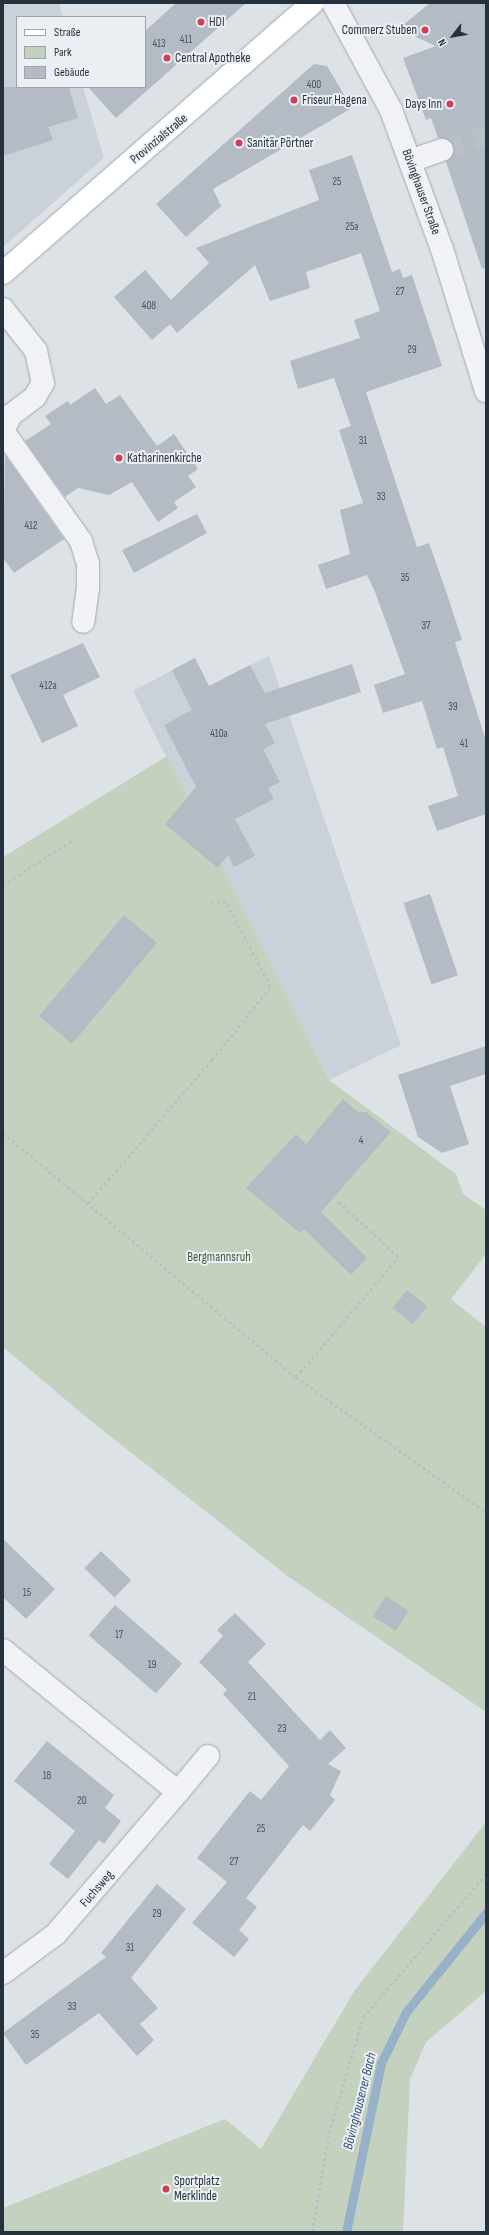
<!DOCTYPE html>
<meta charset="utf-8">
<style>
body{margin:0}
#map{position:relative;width:489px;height:2235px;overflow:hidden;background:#dde2e7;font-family:"Sofia Sans Condensed",sans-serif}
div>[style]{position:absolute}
.built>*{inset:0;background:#cbd1d9}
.green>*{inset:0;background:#c4d1be}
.stream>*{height:9px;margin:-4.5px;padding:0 4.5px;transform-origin:4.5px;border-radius:4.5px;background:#97b2c8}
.building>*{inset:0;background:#b4bbc4;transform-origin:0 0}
.minor-tunnel>*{height:22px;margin-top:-11px;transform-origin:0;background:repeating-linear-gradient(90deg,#b8bfc5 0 22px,transparent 0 33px)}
.path>*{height:2.5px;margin-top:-1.25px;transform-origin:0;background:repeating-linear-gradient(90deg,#bbc0c6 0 3px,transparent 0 6px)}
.roads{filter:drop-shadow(0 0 1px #a2a9b1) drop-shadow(0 0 1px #a2a9b1)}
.minor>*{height:22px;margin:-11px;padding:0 11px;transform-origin:11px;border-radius:11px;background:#f0f2f6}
.major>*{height:22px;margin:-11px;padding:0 11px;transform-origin:11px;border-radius:11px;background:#fff}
.dots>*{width:11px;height:11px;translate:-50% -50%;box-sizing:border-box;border:2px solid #ecf0f5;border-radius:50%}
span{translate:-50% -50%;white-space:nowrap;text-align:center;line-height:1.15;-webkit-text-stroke:4px #ecf0f5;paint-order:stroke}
.number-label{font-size:11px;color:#4a5460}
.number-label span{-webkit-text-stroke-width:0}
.poi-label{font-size:13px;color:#26313e}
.left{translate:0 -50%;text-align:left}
.right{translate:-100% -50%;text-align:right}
.street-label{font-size:13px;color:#26313e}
.park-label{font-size:13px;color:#3d5a33}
.water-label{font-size:14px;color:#305272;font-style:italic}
.frame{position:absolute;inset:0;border:4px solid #26313e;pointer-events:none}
.legend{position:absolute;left:16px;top:16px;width:130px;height:72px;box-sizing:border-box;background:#ecf0f5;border:1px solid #9da4ac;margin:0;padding:5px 7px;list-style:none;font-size:12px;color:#26313e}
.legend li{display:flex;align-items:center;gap:8px;height:20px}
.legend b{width:20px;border:1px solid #9da4ac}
.north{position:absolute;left:433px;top:16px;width:40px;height:40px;-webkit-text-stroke:3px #ecf0f5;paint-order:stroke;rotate:239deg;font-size:11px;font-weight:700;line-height:16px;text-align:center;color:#26313e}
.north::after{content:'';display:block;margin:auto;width:14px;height:18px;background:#26313e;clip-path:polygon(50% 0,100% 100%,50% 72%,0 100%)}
</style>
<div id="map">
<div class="built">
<i style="clip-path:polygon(3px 3px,59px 3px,63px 17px,17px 17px,17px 87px,83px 87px,104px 158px,3px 247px)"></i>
<i style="clip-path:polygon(269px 656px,401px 1045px,329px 1080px,133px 691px,195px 658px,209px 686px)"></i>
</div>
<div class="green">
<i style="clip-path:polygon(167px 756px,329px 1080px,456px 1174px,463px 1194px,486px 1210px,486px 1254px,451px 1299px,486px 1327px,486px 1712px,289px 1577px,86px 1417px,3px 1347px,3px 857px)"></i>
<i style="clip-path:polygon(486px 1822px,486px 1991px,426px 2042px,410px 2079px,403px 2232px,3px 2232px,3px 2208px,225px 2119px,261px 2149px,355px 1990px)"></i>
</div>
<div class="stream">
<i style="left:346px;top:2232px;width:173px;rotate:-78.3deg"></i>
<i style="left:381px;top:2063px;width:57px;rotate:-63.9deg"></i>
<i style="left:406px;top:2012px;width:127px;rotate:-51.1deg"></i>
</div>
<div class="building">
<i style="clip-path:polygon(176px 3px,246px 3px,116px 118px,88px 87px,145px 87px,145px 31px)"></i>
<i style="clip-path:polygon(430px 3px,486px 3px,486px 268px,482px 269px,446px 162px,454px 153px,454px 146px,445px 138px,438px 138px,431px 118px,426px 120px,403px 58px,436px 46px,398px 29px)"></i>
<i style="clip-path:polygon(314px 64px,327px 66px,352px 108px,213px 189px,221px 206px,186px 237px,156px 204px)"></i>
<i style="clip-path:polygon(3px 87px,69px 87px,78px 118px,48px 127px,53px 140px,3px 156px)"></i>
<i style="clip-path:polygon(352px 155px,392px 272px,400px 269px,403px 278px,412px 275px,442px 366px,366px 392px,417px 547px,429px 543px,446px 591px,462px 640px,455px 642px,486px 741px,486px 814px,437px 831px,428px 806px,458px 796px,443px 747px,437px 749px,422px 701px,383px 713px,374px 685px,405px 674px,375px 592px,367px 575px,326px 589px,318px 565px,350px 554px,340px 510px,363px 503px,339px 430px,351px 426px,334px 378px,298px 389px,290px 361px,360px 338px,354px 320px,380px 311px,361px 253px,306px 272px,310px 288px,270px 301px,255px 265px,177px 333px,170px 324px,152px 340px,114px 297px,145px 270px,171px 300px,209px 263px,196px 248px,319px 200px,309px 170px)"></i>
<i style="clip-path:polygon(95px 388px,106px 404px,120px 395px,157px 446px,174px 434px,198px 469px,188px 476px,196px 487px,174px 502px,178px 508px,158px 522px,132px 482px,109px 495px,78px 488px,65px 497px,25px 441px,51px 424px,45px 416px,68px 401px,70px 405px)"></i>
<i style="clip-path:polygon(5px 455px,64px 539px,14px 573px,3px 558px)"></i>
<i style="clip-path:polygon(197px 514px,207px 533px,134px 573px,122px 550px)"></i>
<i style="clip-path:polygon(83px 643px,100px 677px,63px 695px,78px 726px,42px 743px,10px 675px)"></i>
<i style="clip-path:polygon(195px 658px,209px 686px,250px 665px,265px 693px,352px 664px,361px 692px,265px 724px,275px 743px,263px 749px,280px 782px,268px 788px,274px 799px,235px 819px,255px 856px,234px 867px,228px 855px,218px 868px,165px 824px,196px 787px,164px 725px,192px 710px,172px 670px)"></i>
<i style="left:430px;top:894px;width:86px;height:28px;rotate:71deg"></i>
<i style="left:124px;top:915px;width:43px;height:132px;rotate:40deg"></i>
<i style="clip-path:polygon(486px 1046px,486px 1074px,450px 1086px,469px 1144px,442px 1153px,418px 1137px,398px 1075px)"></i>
<i style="clip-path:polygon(343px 1099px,358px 1112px,366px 1112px,391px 1132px,321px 1212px,367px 1258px,351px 1275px,304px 1229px,300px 1233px,246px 1188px,296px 1134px,306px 1144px)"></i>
<i style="left:407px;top:1290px;width:26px;height:23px;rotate:39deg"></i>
<i style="clip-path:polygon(3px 1539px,55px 1589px,26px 1619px,3px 1597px)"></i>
<i style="left:101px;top:1551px;width:42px;height:24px;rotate:44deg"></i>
<i style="left:386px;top:1596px;width:27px;height:24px;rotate:33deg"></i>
<i style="left:115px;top:1605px;width:89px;height:40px;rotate:41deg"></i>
<i style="clip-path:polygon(235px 1613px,266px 1644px,248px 1662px,320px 1740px,330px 1730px,346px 1748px,328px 1764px,341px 1771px,330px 1795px,335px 1800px,310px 1831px,303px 1825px,246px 1898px,257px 1907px,239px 1930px,249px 1939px,234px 1957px,192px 1923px,227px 1882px,197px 1858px,250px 1791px,261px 1800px,289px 1766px,223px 1694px,227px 1690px,199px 1662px,223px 1636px,217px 1630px)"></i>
<i style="clip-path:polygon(47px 1741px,114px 1795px,105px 1808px,121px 1821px,104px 1844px,99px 1840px,68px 1879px,49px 1864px,75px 1831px,14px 1781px)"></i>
<i style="clip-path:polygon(157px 1884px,186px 1909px,131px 1978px,158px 2008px,140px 2024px,154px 2040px,137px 2056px,99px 2013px,26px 2065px,3px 2033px,106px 1957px,101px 1953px)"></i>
</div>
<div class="minor-tunnel">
<i style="left:442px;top:150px;width:46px;rotate:-17.7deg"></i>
</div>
<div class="path">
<i style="left:3px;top:885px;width:81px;rotate:-32.9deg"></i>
<i style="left:3px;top:1133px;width:381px;rotate:39.8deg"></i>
<i style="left:296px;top:1377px;width:233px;rotate:35.4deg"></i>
<i style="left:88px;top:1203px;width:189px;rotate:-49.1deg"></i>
<i style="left:212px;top:1060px;width:93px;rotate:-51.5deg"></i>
<i style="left:270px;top:987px;width:96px;rotate:-117.4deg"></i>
<i style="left:226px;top:902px;width:18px;rotate:177deg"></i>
<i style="left:296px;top:1377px;width:157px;rotate:-49.6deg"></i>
<i style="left:398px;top:1257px;width:83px;rotate:-137.4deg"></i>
<i style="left:312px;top:2232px;width:100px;rotate:-80.3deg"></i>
<i style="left:329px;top:2133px;width:121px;rotate:-73.7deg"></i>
<i style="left:363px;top:2017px;width:189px;rotate:-49.3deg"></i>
</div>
<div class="roads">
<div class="minor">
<i style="left:333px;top:3px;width:122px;rotate:61.5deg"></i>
<i style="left:391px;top:110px;width:148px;rotate:69.9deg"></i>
<i style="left:442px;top:249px;width:149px;rotate:72.8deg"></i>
<i style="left:410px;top:161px;width:34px;rotate:-19deg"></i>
<i style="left:3px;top:309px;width:53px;rotate:51.8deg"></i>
<i style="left:36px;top:351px;width:33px;rotate:78deg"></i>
<i style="left:43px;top:383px;width:16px;rotate:120deg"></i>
<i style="left:35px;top:397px;width:30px;rotate:143deg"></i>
<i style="left:11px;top:415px;width:18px;rotate:117deg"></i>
<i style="left:3px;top:431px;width:135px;rotate:54.7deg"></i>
<i style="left:81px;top:541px;width:24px;rotate:73deg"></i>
<i style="left:88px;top:564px;width:24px;rotate:90deg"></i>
<i style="left:88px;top:588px;width:34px;rotate:98deg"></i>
<i style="left:3px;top:1650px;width:225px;rotate:39.1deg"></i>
<i style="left:178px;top:1792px;width:187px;rotate:130.7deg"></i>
<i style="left:56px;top:1934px;width:66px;rotate:143.7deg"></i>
<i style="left:178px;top:1792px;width:47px;rotate:-50.2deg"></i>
</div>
<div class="major">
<i style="left:3px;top:273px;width:411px;rotate:-41.1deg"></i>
</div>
</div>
<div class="dots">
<i style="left:201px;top:22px;background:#d03e5e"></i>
<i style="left:425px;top:30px;background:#d03e5e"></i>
<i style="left:167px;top:58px;background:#d03e5e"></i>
<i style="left:294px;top:100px;background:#d03e5e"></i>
<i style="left:450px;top:104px;background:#d03e5e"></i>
<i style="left:239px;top:143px;background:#d03e5e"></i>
<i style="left:119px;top:458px;background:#d03e5e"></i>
<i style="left:166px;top:2189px;background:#d03e5e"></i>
</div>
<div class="number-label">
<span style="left:186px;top:40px">411</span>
<span style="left:159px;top:44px">413</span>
<span style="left:314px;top:85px">400</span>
<span style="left:337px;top:182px">25</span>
<span style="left:352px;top:227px">25a</span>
<span style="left:400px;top:292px">27</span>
<span style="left:149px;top:306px">408</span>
<span style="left:412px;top:350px">29</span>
<span style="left:363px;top:441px">31</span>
<span style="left:381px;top:497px">33</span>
<span style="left:31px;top:526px">412</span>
<span style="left:405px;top:578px">35</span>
<span style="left:426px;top:626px">37</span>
<span style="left:48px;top:686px">412a</span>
<span style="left:453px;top:707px">39</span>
<span style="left:219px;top:734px">410a</span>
<span style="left:464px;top:744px">41</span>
<span style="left:361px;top:1141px">4</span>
<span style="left:27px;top:1593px">15</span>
<span style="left:119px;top:1635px">17</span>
<span style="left:152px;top:1665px">19</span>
<span style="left:252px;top:1697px">21</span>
<span style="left:282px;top:1729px">23</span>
<span style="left:47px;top:1776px">18</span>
<span style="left:82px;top:1801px">20</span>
<span style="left:261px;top:1829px">25</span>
<span style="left:234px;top:1862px">27</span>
<span style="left:157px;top:1914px">29</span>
<span style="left:130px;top:1948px">31</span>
<span style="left:72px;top:2007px">33</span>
<span style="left:35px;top:2035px">35</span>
</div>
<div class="poi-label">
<span class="left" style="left:209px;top:22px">HDI</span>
<span class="right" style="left:417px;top:30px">Commerz Stuben</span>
<span class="left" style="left:175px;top:58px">Central Apotheke</span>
<span class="left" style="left:302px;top:100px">Friseur Hagena</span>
<span class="right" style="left:442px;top:104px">Days Inn</span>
<span class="left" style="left:247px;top:143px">Sanitär Pörtner</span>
<span class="left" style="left:127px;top:458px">Katharinenkirche</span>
<span class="left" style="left:174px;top:2189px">Sportplatz<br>Merklinde</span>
</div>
<div class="street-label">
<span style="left:159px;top:139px;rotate:-40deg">Provinzialstraße</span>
<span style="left:421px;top:192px;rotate:70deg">Bövinghauser Straße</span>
<span style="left:97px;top:1889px;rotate:-49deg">Fuchsweg</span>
</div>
<div class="park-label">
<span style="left:219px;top:1257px">Bergmannsruh</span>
</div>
<div class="water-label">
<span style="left:360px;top:2101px;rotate:-76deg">Bövinghausener Bach</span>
</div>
<div class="frame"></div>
<ul class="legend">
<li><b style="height:5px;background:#fff"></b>Straße</li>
<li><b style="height:11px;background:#c4d1be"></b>Park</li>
<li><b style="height:11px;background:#b4bbc4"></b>Gebäude</li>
</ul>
<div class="north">N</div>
</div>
